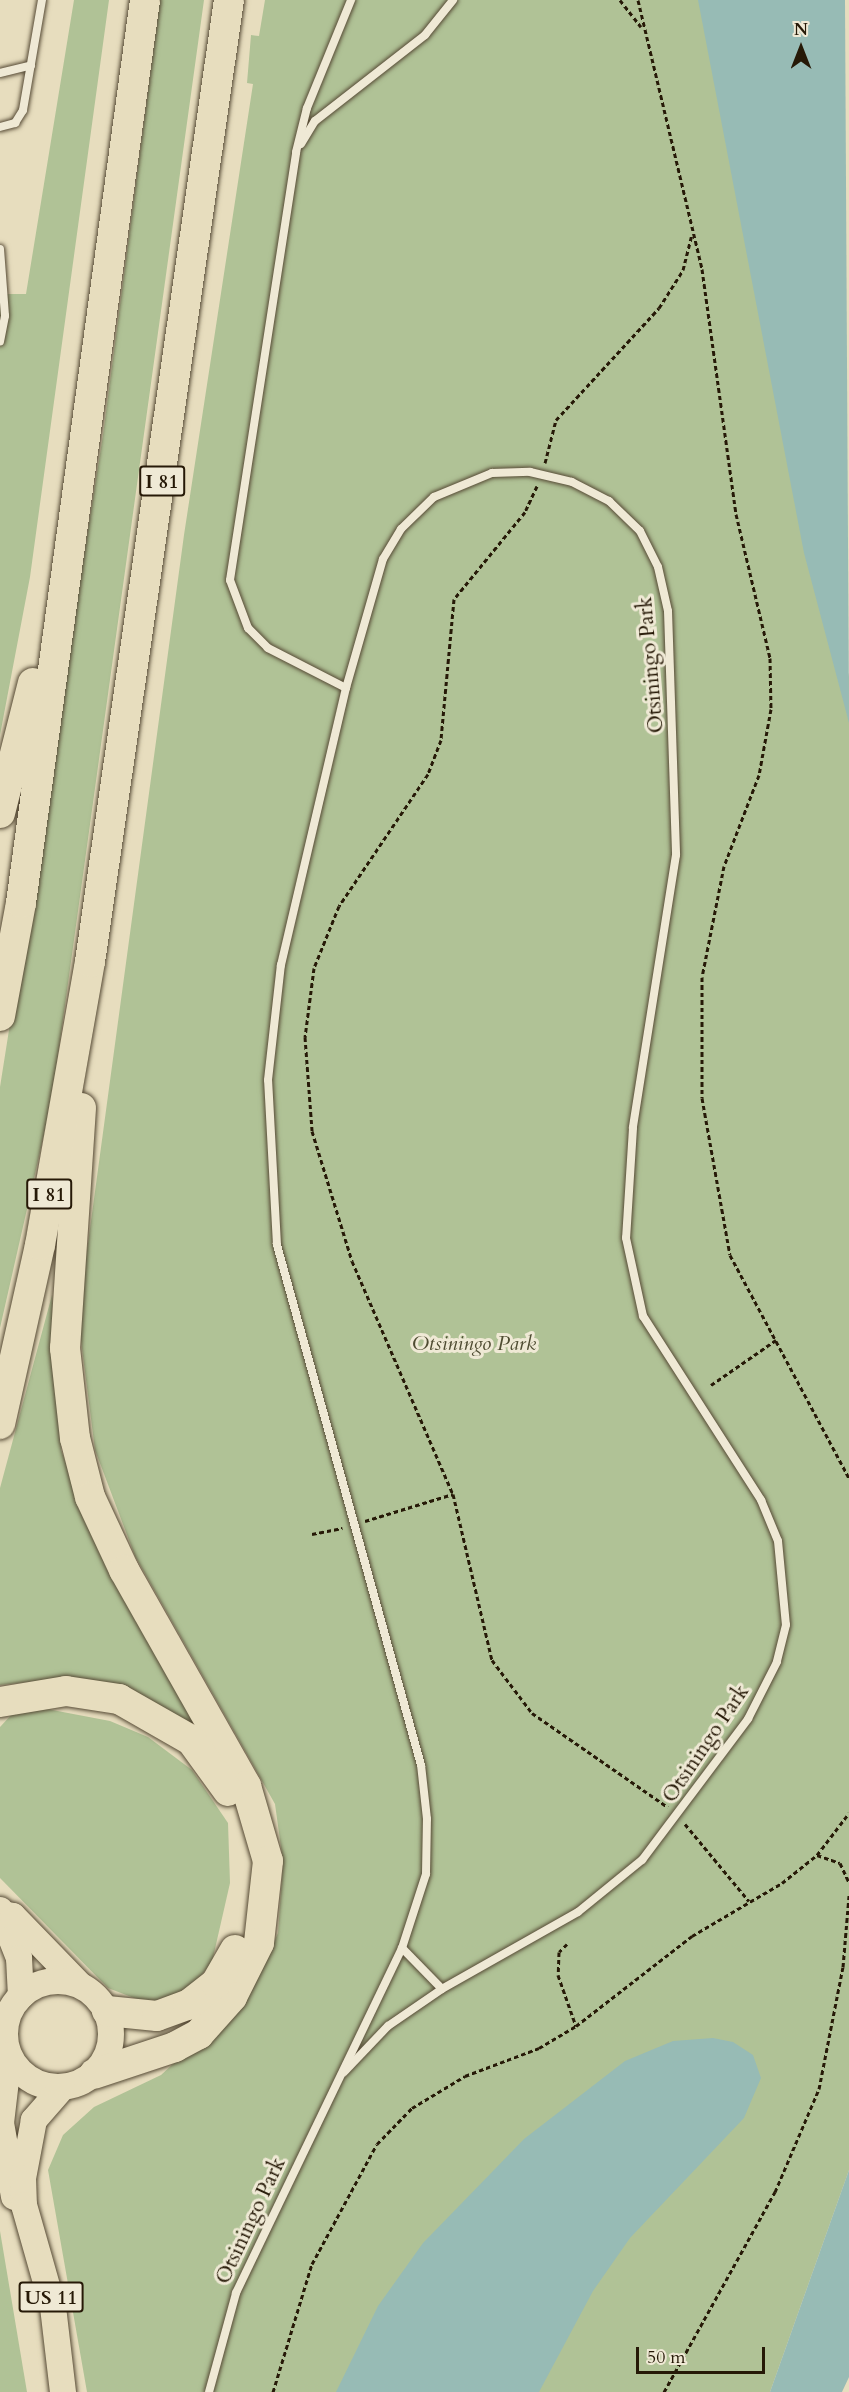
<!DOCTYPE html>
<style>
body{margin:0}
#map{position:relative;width:849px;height:2392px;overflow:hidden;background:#e7ddbe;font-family:Cardo,serif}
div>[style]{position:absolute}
.green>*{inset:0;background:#b0c296}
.water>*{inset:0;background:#97bbb5}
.path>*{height:3px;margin-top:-1.5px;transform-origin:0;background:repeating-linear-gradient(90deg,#261907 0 4.5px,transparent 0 7.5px)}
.roads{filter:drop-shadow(0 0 2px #564a35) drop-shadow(0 0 2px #564a35)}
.lane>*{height:8px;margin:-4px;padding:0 4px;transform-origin:4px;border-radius:4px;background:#efe9d5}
.primary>*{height:26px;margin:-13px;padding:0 13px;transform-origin:13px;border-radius:13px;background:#e7ddbe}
.primary>.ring{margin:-13px;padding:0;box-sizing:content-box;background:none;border:26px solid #e7ddbe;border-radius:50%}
.highway>*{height:30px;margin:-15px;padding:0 15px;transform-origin:15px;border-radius:15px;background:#e7ddbe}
span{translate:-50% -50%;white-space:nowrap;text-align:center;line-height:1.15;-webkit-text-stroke:6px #efe9d5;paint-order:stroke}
.shield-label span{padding:2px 4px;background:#efe9d5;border:2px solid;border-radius:4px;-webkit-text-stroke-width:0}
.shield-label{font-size:20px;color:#261907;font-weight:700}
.street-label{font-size:21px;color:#261907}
.park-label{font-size:21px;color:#4f4c32;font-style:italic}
.north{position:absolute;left:771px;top:18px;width:60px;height:60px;-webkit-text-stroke:4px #efe9d5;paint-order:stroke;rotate:0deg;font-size:16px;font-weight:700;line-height:24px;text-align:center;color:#261907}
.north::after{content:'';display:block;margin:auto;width:21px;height:27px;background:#261907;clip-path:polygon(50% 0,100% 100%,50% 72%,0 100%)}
.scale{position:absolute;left:636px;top:2347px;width:129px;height:27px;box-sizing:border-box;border:3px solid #261907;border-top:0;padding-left:8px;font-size:18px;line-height:21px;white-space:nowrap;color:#261907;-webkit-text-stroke:4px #efe9d5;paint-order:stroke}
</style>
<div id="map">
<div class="green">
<i style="clip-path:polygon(74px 0,109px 0,30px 577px,0 735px,0 294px,26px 294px)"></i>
<i style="clip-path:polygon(160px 0,204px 0,52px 1099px,0 1328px,0 1087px,103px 435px)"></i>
<i style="clip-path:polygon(265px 0,700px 0,849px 677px,849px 2170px,770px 2392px,87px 2392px,48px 2170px,63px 2135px,94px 2107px,161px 2075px,251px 1992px,278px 1933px,283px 1862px,275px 1804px,135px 1556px,95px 1450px,78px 1317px,184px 535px,253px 84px,247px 83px,251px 35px,259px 36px)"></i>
<i style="clip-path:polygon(52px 1295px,61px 1450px,89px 1527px,202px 1735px,67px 1678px,0 1685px,0 1488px)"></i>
<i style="clip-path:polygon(47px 1709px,110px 1721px,148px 1737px,192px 1770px,228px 1823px,230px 1883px,212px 1962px,183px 1998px,147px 2003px,108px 1988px,0 1878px,0 1727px,13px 1713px)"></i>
<i style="clip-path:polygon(0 2231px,27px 2392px,0 2392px)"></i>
</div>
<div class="water">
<i style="clip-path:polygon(698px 0,845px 0,849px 723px,804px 553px)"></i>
<i style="clip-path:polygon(713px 2038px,733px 2042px,753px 2055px,761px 2078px,744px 2118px,630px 2238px,593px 2291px,539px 2392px,336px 2392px,378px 2306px,423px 2243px,524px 2139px,625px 2061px,673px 2041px)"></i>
<i style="clip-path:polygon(849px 2170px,849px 2377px,842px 2392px,770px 2392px)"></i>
</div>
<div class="path">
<i style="left:620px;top:0;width:34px;rotate:52deg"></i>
<i style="left:638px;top:0;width:277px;rotate:76.6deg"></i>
<i style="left:702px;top:269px;width:247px;rotate:82.1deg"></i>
<i style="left:736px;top:514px;width:148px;rotate:76.7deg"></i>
<i style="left:770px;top:658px;width:51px;rotate:88.9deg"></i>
<i style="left:771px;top:709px;width:67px;rotate:100.3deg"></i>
<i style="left:759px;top:775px;width:97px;rotate:111deg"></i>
<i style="left:724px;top:866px;width:113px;rotate:101.2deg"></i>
<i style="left:702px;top:977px;width:121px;rotate:90deg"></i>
<i style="left:702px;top:1098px;width:159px;rotate:79.9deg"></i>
<i style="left:730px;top:1255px;width:253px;rotate:61.9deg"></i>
<i style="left:545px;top:463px;width:44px;rotate:-75.7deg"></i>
<i style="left:556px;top:420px;width:152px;rotate:-47.4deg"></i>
<i style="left:659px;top:308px;width:45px;rotate:-57.7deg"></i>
<i style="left:683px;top:270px;width:37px;rotate:-76deg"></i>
<i style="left:537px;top:486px;width:29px;rotate:115deg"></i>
<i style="left:525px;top:512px;width:112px;rotate:129.2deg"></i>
<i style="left:454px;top:599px;width:142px;rotate:95.3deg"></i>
<i style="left:441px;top:740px;width:36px;rotate:111deg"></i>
<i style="left:428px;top:774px;width:159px;rotate:124deg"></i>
<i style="left:339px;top:906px;width:67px;rotate:112deg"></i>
<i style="left:314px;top:968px;width:70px;rotate:97.4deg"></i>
<i style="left:305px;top:1037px;width:94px;rotate:85.7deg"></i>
<i style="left:312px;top:1131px;width:136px;rotate:72.9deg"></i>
<i style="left:352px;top:1261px;width:254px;rotate:66.6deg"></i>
<i style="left:453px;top:1494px;width:171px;rotate:76.8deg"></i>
<i style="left:492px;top:1660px;width:66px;rotate:53deg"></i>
<i style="left:532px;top:1713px;width:165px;rotate:34.7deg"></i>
<i style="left:711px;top:1385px;width:79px;rotate:-34.7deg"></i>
<i style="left:365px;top:1521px;width:92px;rotate:-17.1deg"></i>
<i style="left:312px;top:1534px;width:31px;rotate:-11deg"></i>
<i style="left:685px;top:1824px;width:100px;rotate:50.3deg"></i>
<i style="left:817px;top:1855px;width:24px;rotate:19deg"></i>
<i style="left:840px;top:1863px;width:21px;rotate:65deg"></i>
<i style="left:567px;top:1944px;width:11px;rotate:135deg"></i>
<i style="left:559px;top:1952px;width:23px;rotate:92deg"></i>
<i style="left:558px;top:1975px;width:54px;rotate:70.6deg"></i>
<i style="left:273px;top:2392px;width:134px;rotate:-73.1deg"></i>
<i style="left:312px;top:2264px;width:136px;rotate:-61.6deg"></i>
<i style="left:377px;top:2144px;width:50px;rotate:-45.8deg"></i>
<i style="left:412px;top:2108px;width:62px;rotate:-31.1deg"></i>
<i style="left:465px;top:2076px;width:79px;rotate:-20.7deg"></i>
<i style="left:539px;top:2048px;width:43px;rotate:-30.7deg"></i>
<i style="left:576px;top:2026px;width:147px;rotate:-37.8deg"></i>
<i style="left:692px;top:1936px;width:104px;rotate:-30.5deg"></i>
<i style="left:782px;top:1883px;width:45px;rotate:-38.7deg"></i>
<i style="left:817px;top:1855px;width:53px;rotate:-52.7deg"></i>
<i style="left:664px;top:2392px;width:229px;rotate:-61deg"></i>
<i style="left:775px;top:2192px;width:112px;rotate:-66.9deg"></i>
<i style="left:819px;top:2089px;width:124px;rotate:-78.9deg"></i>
<i style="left:843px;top:1967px;width:72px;rotate:-85.2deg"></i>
</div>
<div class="roads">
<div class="lane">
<i style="left:0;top:73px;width:32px;rotate:-14deg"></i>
<i style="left:0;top:127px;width:16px;rotate:-15deg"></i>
<i style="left:15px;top:123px;width:15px;rotate:-58deg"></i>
<i style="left:23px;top:110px;width:112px;rotate:-80.2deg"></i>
<i style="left:301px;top:144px;width:27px;rotate:-59deg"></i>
<i style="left:315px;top:121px;width:140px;rotate:-38deg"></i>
<i style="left:425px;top:35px;width:45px;rotate:-51.3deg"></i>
<i style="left:0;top:249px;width:67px;rotate:85.7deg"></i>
<i style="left:5px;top:316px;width:26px;rotate:101deg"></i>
<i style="left:346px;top:688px;width:88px;rotate:-152.9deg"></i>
<i style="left:268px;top:648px;width:28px;rotate:-135deg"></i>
<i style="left:248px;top:628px;width:51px;rotate:-110.6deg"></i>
<i style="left:230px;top:580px;width:433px;rotate:-81.2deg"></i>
<i style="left:296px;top:152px;width:45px;rotate:-76deg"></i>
<i style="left:307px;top:108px;width:117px;rotate:-67.8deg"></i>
<i style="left:402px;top:1948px;width:57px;rotate:45.7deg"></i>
<i style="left:209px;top:2392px;width:103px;rotate:-74.7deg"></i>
<i style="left:236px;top:2293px;width:383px;rotate:-64.3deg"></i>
<i style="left:402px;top:1948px;width:78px;rotate:-72deg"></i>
<i style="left:426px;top:1874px;width:55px;rotate:-89deg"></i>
<i style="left:427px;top:1819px;width:54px;rotate:-96.3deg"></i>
<i style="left:421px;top:1765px;width:540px;rotate:-105.48deg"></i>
<i style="left:277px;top:1245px;width:165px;rotate:-93.1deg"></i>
<i style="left:268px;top:1080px;width:116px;rotate:-83.6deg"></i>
<i style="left:281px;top:965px;width:285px;rotate:-76.8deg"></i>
<i style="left:346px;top:688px;width:134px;rotate:-74deg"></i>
<i style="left:383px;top:559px;width:35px;rotate:-59deg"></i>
<i style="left:401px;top:529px;width:46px;rotate:-44.1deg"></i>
<i style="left:434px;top:497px;width:63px;rotate:-22.5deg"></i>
<i style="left:492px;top:473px;width:38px;rotate:-2deg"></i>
<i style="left:530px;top:472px;width:43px;rotate:13.4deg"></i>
<i style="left:572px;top:482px;width:42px;rotate:27.2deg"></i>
<i style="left:609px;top:501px;width:43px;rotate:44.1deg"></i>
<i style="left:640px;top:531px;width:40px;rotate:63.4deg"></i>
<i style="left:658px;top:567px;width:45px;rotate:77.2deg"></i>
<i style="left:668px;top:611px;width:244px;rotate:88.1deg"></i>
<i style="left:676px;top:855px;width:276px;rotate:99deg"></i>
<i style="left:633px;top:1128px;width:110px;rotate:93.6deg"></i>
<i style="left:626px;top:1238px;width:80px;rotate:77.7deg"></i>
<i style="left:643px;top:1316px;width:219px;rotate:57.3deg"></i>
<i style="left:761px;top:1500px;width:44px;rotate:67.5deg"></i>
<i style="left:778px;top:1541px;width:84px;rotate:84.6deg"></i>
<i style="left:786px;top:1625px;width:38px;rotate:104deg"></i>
<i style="left:777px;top:1662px;width:64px;rotate:117deg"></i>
<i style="left:748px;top:1719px;width:176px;rotate:126.9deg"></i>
<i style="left:642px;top:1860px;width:82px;rotate:140.9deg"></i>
<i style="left:578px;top:1912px;width:156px;rotate:150.5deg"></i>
<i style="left:442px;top:1989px;width:65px;rotate:145.6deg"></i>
<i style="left:388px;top:2026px;width:64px;rotate:133.7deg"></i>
</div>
<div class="primary">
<i style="left:0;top:1910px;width:52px;rotate:68.4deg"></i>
<i style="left:19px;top:1958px;width:38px;rotate:87deg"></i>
<i style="left:3px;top:1914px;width:10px;rotate:11deg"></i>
<i style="left:13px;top:1916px;width:95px;rotate:45.9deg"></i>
<i class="ring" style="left:5px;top:1981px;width:80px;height:80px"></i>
<i style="left:9px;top:2055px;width:68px;rotate:96.7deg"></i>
<i style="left:1px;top:2123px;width:75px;rotate:80deg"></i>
<i style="left:62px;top:2088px;width:43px;rotate:131.2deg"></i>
<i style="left:34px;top:2120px;width:59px;rotate:100.7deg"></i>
<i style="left:23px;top:2178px;width:27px;rotate:88deg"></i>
<i style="left:24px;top:2205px;width:106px;rotate:74.1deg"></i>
<i style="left:53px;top:2307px;width:86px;rotate:83.3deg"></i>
</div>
<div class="highway">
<i style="left:0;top:813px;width:134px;rotate:-75.8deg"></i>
<i style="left:0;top:1016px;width:115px;rotate:-79.5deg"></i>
<i style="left:21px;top:903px;width:911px;rotate:-82.18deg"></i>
<i style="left:81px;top:1108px;width:241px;rotate:93.8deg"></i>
<i style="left:65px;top:1348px;width:91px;rotate:83.7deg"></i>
<i style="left:75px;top:1438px;width:61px;rotate:75.7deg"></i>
<i style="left:90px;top:1497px;width:81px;rotate:65deg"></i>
<i style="left:124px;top:1570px;width:248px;rotate:60.5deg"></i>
<i style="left:246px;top:1786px;width:78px;rotate:73.7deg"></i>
<i style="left:268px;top:1861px;width:82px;rotate:96.3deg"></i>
<i style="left:259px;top:1943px;width:60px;rotate:116.6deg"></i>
<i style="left:232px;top:1997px;width:50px;rotate:131.7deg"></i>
<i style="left:199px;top:2034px;width:27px;rotate:152deg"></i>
<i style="left:175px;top:2047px;width:85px;rotate:161.6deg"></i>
<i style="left:0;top:1424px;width:183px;rotate:-77.4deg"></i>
<i style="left:40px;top:1245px;width:287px;rotate:-80deg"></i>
<i style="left:90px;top:962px;width:972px;rotate:-81.78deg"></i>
<i style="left:0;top:1702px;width:67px;rotate:-9.5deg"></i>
<i style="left:66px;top:1691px;width:54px;rotate:8.6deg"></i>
<i style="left:119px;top:1699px;width:83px;rotate:29.7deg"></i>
<i style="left:191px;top:1740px;width:63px;rotate:54deg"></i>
<i style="left:107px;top:2011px;width:50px;rotate:5.7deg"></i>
<i style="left:157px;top:2016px;width:33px;rotate:-20deg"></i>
<i style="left:188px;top:2005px;width:36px;rotate:-38deg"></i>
<i style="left:216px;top:1983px;width:38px;rotate:-60deg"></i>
</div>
</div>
<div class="shield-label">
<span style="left:162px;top:481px">I 81</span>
<span style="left:49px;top:1194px">I 81</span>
<span style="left:51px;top:2297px">US 11</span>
</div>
<div class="street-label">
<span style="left:651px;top:665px;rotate:-95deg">Otsiningo Park</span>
<span style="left:706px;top:1744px;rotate:-56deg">Otsiningo Park</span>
<span style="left:251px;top:2221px;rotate:-65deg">Otsiningo Park</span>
</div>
<div class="park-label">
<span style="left:474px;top:1344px">Otsiningo Park</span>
</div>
<div class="north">N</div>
<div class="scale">50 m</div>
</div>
